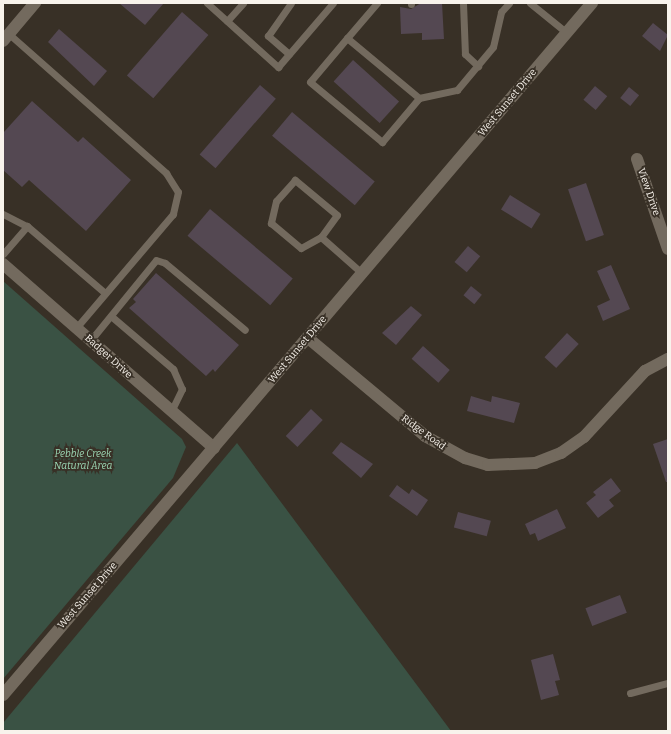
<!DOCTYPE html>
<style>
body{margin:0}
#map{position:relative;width:671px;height:734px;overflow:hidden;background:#383026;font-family:Bitter,serif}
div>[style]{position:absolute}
.green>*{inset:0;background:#3a5244}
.building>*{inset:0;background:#544852;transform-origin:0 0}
.lane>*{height:7px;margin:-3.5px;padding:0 3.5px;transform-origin:3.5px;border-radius:3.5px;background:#736a5e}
.street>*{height:12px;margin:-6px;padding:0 6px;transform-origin:6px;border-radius:6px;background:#736a5e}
.secondary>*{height:12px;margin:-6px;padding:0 6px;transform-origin:6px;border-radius:6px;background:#736a5e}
span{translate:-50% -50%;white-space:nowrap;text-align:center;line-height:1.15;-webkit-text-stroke:3.5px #383026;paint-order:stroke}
.street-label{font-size:10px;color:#f8f3ec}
.park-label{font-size:10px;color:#9cd8b5;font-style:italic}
.frame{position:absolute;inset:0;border:4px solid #f8f3ec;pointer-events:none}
</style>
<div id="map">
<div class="green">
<i style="clip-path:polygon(3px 281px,182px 439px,186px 447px,173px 478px,3px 679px)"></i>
<i style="clip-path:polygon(237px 443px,451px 731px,3px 731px,3px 723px)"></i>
</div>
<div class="building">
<i style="clip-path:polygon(119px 3px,164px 3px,145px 25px)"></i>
<i style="clip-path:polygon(421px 3px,442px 3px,444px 39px,422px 40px,422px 33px,401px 34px,400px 7px,411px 9px)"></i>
<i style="left:182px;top:12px;width:35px;height:84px;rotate:41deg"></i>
<i style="clip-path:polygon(653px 23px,668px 35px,660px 51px,642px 36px)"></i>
<i style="clip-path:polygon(59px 29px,107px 71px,94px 86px,48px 42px)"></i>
<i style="left:353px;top:60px;width:62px;height:29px;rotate:42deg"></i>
<i style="left:260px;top:85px;width:21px;height:92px;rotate:41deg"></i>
<i style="left:595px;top:86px;width:16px;height:18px;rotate:40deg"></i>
<i style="left:629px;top:87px;width:13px;height:14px;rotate:39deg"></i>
<i style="clip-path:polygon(32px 101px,78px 142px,83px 137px,131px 180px,86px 231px,29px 180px,22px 187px,3px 170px,3px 133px)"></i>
<i style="left:292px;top:112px;width:108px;height:31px;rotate:40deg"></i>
<i style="left:586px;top:183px;width:55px;height:19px;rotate:71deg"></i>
<i style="left:510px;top:195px;width:36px;height:17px;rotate:32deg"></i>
<i style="left:210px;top:209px;width:108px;height:35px;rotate:40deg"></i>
<i style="left:468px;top:246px;width:16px;height:21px;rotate:40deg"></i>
<i style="clip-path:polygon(611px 265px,630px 309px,603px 321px,597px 306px,610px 300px,597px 271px)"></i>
<i style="clip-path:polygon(156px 273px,239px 345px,215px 372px,213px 369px,206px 376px,129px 308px,136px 302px,133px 299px)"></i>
<i style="left:471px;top:286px;width:14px;height:12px;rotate:39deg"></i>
<i style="clip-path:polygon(411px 306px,422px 315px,396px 345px,382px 333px)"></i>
<i style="left:567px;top:333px;width:16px;height:33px;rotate:43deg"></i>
<i style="left:423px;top:346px;width:36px;height:17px;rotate:42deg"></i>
<i style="clip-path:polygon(471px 396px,491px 402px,492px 396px,520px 403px,514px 423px,467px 411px)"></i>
<i style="left:311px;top:409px;width:16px;height:37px;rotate:43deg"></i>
<i style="clip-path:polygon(668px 439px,668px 482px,666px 482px,653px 444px)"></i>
<i style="clip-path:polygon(341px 442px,373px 464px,361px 478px,332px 453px)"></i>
<i style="clip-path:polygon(611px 478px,621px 491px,609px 500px,614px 506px,598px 518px,586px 503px,596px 495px,593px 492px)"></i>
<i style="clip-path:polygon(397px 485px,409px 494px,412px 489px,428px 500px,417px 516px,389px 496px)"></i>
<i style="clip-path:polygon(557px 509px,566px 528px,538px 541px,535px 533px,530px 535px,525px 524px)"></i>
<i style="left:458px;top:512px;width:34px;height:16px;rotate:15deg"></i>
<i style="left:620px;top:595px;width:19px;height:37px;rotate:69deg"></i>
<i style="clip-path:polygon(553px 654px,560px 680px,555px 681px,559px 695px,541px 700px,531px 660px)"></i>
</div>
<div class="lane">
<i style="left:207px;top:3px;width:96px;rotate:42deg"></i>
<i style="left:278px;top:67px;width:84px;rotate:-49.3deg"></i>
<i style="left:377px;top:3px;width:46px;rotate:130.6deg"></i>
<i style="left:347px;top:38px;width:94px;rotate:39.8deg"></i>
<i style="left:419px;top:98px;width:39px;rotate:-12deg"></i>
<i style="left:457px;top:90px;width:56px;rotate:-50.1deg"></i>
<i style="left:493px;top:47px;width:36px;rotate:-77deg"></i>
<i style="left:501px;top:12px;width:12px;rotate:-48deg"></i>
<i style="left:411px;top:3px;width:1px;rotate:90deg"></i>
<i style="left:463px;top:3px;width:51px;rotate:87.8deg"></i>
<i style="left:465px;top:54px;width:18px;rotate:43deg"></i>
<i style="left:530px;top:3px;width:48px;rotate:39deg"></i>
<i style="left:227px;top:21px;width:24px;rotate:-48deg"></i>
<i style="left:9px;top:34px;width:210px;rotate:41.5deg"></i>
<i style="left:166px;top:173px;width:22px;rotate:58deg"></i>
<i style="left:178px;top:192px;width:23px;rotate:103deg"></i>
<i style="left:173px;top:214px;width:150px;rotate:130.4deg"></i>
<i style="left:347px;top:38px;width:57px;rotate:130.1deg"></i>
<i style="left:310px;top:82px;width:94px;rotate:39.8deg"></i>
<i style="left:382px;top:142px;width:57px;rotate:-49.9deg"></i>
<i style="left:289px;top:54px;width:28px;rotate:-139deg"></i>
<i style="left:268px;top:36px;width:40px;rotate:-55.1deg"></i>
<i style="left:3px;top:214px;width:27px;rotate:27deg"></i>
<i style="left:27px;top:226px;width:103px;rotate:40.7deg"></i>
<i style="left:321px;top:237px;width:27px;rotate:-54deg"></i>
<i style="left:337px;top:215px;width:55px;rotate:-140.2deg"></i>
<i style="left:295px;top:180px;width:28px;rotate:132deg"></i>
<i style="left:276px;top:201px;width:23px;rotate:103deg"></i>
<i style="left:271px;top:223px;width:39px;rotate:40deg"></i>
<i style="left:301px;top:248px;width:23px;rotate:-29deg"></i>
<i style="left:321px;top:237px;width:56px;rotate:41.4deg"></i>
<i style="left:3px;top:254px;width:37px;rotate:-49deg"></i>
<i style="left:111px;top:316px;width:82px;rotate:40.5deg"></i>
<i style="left:173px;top:369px;width:22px;rotate:66deg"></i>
<i style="left:182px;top:389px;width:25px;rotate:116deg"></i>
<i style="left:90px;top:341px;width:104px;rotate:-50.8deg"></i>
<i style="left:156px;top:260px;width:9px;rotate:18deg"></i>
<i style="left:165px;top:263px;width:104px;rotate:39.9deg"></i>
<i style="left:630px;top:693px;width:39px;rotate:-15deg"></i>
</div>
<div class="street">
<i style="left:3px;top:41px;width:50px;rotate:-49.9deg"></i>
<i style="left:637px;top:159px;width:95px;rotate:71deg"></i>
<i style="left:3px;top:264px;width:280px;rotate:41.1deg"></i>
<i style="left:308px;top:338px;width:153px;rotate:39.9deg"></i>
<i style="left:425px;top:436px;width:46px;rotate:28.8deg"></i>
<i style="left:465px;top:458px;width:24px;rotate:17deg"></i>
<i style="left:488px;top:465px;width:47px;rotate:-2.4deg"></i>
<i style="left:535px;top:463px;width:28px;rotate:-21deg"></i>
<i style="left:561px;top:453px;width:28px;rotate:-35deg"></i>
<i style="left:584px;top:437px;width:90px;rotate:-47.3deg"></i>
<i style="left:645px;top:371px;width:26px;rotate:-28deg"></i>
</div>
<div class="secondary">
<i style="left:3px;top:695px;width:909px;rotate:-49.6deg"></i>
</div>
<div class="street-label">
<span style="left:508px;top:103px;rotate:-50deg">West Sunset Drive</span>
<span style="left:648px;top:192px;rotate:71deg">View Drive</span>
<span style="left:298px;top:350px;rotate:-50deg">West Sunset Drive</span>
<span style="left:108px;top:357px;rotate:42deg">Badger Drive</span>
<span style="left:423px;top:433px;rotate:36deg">Ridge Road</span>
<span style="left:88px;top:596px;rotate:-49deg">West Sunset Drive</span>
</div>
<div class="park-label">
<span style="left:83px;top:460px">Pebble Creek<br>Natural Area</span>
</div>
<div class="frame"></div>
</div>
